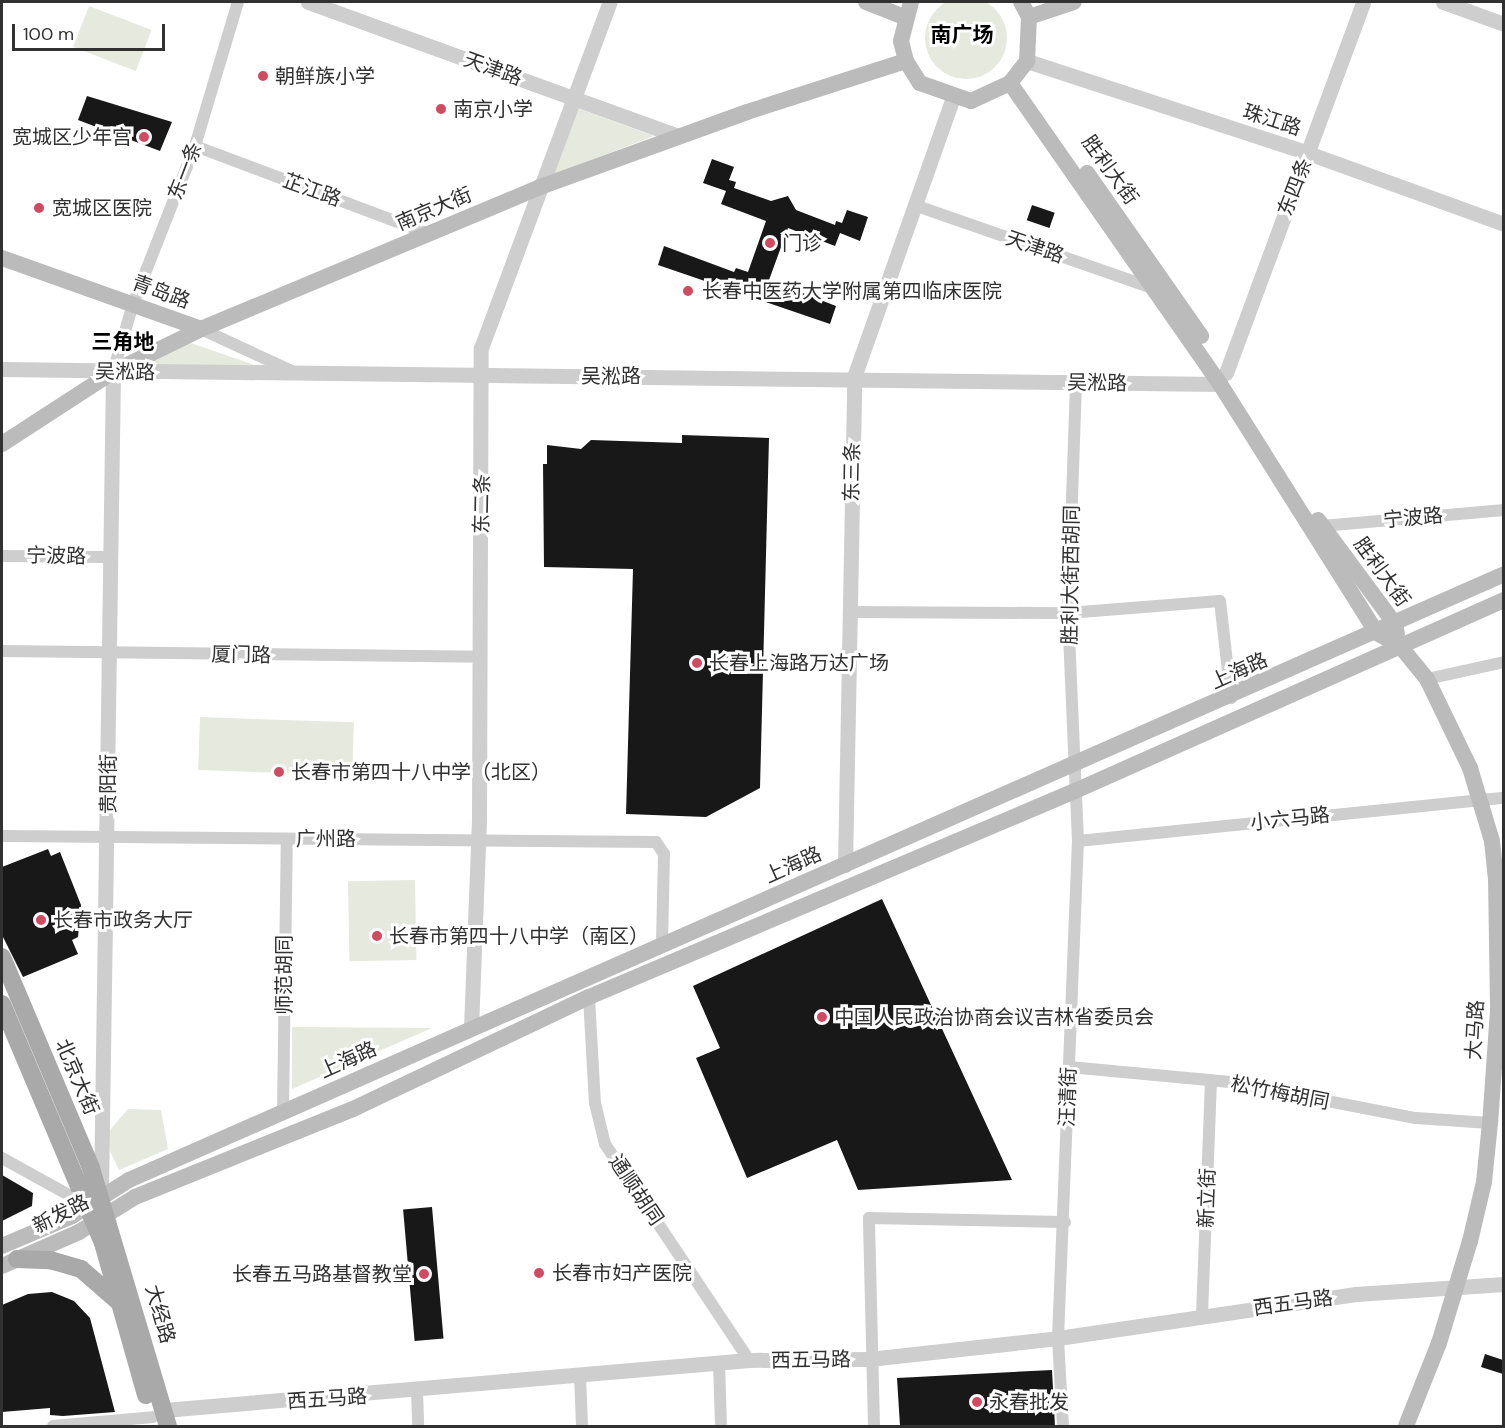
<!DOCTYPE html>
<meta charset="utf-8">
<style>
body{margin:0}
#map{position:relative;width:1505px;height:1428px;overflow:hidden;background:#fff;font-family:"DM Sans","Noto Sans SC",sans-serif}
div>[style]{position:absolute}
.green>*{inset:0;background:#e5e9de;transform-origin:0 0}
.round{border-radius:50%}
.building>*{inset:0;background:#181818;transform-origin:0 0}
.minor>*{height:12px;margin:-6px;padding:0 6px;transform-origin:6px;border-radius:6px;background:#cecece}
.tertiary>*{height:15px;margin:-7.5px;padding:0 7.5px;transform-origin:7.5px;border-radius:7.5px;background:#cecece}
.secondary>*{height:16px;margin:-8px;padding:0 8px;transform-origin:8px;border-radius:8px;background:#bbb}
.primary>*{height:18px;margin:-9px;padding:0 9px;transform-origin:9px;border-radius:9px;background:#a9a9a9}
.dots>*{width:16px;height:16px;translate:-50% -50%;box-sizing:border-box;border:3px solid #fff;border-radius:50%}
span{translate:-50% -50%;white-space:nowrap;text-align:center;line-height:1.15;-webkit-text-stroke:6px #fff;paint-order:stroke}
.street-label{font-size:20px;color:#313131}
.poi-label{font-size:20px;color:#313131}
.left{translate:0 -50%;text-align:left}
.right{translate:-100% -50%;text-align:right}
.neighbourhood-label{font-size:21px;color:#000;font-weight:700}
.frame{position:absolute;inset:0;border:3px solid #313131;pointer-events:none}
.scale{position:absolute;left:12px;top:24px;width:153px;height:27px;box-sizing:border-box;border:3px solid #313131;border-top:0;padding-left:8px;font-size:18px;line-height:21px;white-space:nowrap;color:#313131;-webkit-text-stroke:4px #fff;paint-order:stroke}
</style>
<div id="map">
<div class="green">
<i class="round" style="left:925px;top:-3px;width:82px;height:82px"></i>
<i style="left:89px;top:6px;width:67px;height:44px;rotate:21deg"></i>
<i style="clip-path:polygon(577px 108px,654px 136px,553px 175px)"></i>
<i style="clip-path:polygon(185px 341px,269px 370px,119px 371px)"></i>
<i style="left:200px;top:717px;width:154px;height:53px;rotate:2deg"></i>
<i style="left:415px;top:880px;width:80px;height:67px;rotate:89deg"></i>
<i style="clip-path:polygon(292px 1027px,432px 1028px,292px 1089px)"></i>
<i style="clip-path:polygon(128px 1109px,161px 1110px,168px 1149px,119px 1170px,110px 1151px,109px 1131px)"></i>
</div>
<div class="building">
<i style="clip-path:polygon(87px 96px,172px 122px,160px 151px,78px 120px)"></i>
<i style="clip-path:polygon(712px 159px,734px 167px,729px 180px,736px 182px,734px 188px,771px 201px,788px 196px,796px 210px,835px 225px,836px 221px,842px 223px,847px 210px,868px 217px,860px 241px,840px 233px,835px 246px,788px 228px,769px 280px,836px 306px,830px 324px,658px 265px,664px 246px,734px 272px,736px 268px,748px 272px,766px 221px,721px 204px,726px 191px,703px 183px)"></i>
<i style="left:1032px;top:205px;width:24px;height:16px;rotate:19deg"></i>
<i style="clip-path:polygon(682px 435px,769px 438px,760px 788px,706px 817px,626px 814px,633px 569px,544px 567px,543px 464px,547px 464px,547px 445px,581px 449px,591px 440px,682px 443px)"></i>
<i style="clip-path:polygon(48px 849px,51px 856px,60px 852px,81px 905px,78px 937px,72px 940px,78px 954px,23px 977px,2px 935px,2px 867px)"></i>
<i style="clip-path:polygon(882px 899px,1012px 1180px,858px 1190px,837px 1140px,747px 1178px,696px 1058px,720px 1048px,693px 986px)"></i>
<i style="clip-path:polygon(2px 1175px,33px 1193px,32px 1206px,2px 1221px)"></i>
<i style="left:432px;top:1207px;width:132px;height:29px;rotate:85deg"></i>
<i style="clip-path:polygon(52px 1292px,74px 1301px,90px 1318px,115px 1412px,63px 1416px,50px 1415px,50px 1408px,2px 1412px,2px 1305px,28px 1294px)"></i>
<i style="clip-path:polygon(1485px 1354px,1503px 1360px,1503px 1374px,1481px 1367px)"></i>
<i style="clip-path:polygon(1052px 1370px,1055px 1426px,900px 1426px,897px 1378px)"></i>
</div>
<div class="minor">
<i style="left:195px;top:146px;width:250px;rotate:20.6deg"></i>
<i style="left:917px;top:206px;width:250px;rotate:19.2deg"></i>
<i style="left:201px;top:329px;width:100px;rotate:24.8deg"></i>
<i style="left:113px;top:372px;width:71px;rotate:-73.6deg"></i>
<i style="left:133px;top:304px;width:170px;rotate:-68.6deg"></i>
<i style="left:195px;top:146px;width:150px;rotate:-73.4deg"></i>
<i style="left:1322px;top:526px;width:183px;rotate:-5deg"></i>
<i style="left:2px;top:556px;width:108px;rotate:0.5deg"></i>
<i style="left:849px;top:612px;width:219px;rotate:0.3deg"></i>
<i style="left:1068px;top:613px;width:152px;rotate:-4.5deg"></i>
<i style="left:1220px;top:601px;width:98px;rotate:83.5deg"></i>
<i style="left:2px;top:651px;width:478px;rotate:0.7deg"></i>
<i style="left:1427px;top:679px;width:79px;rotate:-12.4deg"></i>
<i style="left:2px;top:836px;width:654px;rotate:0.53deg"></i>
<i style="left:656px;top:842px;width:14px;rotate:56deg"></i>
<i style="left:664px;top:854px;width:91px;rotate:91.3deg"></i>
<i style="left:1078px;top:841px;width:428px;rotate:-5.8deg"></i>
<i style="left:589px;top:997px;width:106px;rotate:86.8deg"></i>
<i style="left:595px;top:1103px;width:42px;rotate:76.3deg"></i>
<i style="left:605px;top:1144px;width:260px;rotate:56.3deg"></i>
<i style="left:1069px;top:1067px;width:162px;rotate:5.3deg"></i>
<i style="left:1230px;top:1082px;width:189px;rotate:11deg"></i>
<i style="left:1416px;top:1118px;width:74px;rotate:3.9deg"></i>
<i style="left:283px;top:1112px;width:273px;rotate:-89.2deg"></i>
<i style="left:2px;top:1158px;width:97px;rotate:28.9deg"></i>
<i style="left:1202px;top:1315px;width:235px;rotate:-87.8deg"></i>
<i style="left:719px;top:1363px;width:63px;rotate:88.2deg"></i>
<i style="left:580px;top:1374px;width:52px;rotate:87.8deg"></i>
<i style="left:417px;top:1391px;width:35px;rotate:88deg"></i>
<i style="left:53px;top:1426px;width:100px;rotate:-5.1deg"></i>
<i style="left:874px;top:1426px;width:208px;rotate:-91.4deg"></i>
<i style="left:869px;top:1218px;width:196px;rotate:1.2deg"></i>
<i style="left:1063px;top:1426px;width:88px;rotate:-93.3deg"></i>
<i style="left:1058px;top:1338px;width:497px;rotate:-87.7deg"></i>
<i style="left:1078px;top:841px;width:228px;rotate:-92.5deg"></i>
<i style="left:1068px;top:613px;width:230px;rotate:-88deg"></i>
</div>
<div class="tertiary">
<i style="left:308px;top:2px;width:394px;rotate:19.9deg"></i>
<i style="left:1443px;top:2px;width:65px;rotate:19.8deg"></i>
<i style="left:1027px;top:61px;width:296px;rotate:18.1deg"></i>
<i style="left:1308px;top:153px;width:208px;rotate:19.9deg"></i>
<i style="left:2px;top:369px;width:1218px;rotate:0.71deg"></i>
<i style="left:1226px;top:373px;width:395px;rotate:-69.7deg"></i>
<i style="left:845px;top:865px;width:488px;rotate:-88.9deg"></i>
<i style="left:854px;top:377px;width:297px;rotate:-70.5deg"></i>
<i style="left:471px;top:1028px;width:207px;rotate:-87.8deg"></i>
<i style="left:479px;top:821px;width:473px;rotate:-89.8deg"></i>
<i style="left:481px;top:348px;width:369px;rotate:-69.6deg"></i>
<i style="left:101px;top:1191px;width:819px;rotate:-89.16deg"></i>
<i style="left:164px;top:1410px;width:587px;rotate:-4.89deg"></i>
<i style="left:749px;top:1360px;width:120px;rotate:-0.5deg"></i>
<i style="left:869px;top:1359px;width:190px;rotate:-6.3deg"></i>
<i style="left:1058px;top:1338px;width:301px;rotate:-8.4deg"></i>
<i style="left:1356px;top:1294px;width:148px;rotate:-3.9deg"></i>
</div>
<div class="secondary">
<i style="left:866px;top:2px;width:41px;rotate:21.5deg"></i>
<i style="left:911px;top:2px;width:40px;rotate:104.4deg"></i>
<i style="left:901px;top:41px;width:21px;rotate:76deg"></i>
<i style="left:906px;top:61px;width:26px;rotate:58deg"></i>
<i style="left:920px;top:83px;width:54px;rotate:19.4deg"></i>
<i style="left:971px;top:101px;width:43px;rotate:-24.8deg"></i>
<i style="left:1010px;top:83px;width:28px;rotate:-52deg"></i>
<i style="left:1027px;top:61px;width:44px;rotate:-87.4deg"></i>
<i style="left:1029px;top:17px;width:17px;rotate:-118deg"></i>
<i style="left:1029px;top:17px;width:47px;rotate:-18.4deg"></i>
<i style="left:1010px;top:83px;width:367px;rotate:55.1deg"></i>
<i style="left:1220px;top:384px;width:294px;rotate:57.8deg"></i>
<i style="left:1377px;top:633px;width:26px;rotate:29deg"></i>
<i style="left:1400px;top:646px;width:43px;rotate:50.7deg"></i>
<i style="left:1427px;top:679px;width:99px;rotate:64.2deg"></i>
<i style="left:1470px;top:768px;width:76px;rotate:73.2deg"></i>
<i style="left:1492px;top:841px;width:37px;rotate:84deg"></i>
<i style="left:1496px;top:878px;width:132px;rotate:89.1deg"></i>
<i style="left:1498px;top:1010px;width:113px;rotate:94deg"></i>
<i style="left:1490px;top:1123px;width:59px;rotate:95.8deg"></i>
<i style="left:1484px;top:1182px;width:61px;rotate:103.3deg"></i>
<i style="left:1470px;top:1241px;width:107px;rotate:106.9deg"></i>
<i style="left:1439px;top:1343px;width:89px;rotate:111.7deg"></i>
<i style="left:1087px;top:173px;width:199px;rotate:55deg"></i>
<i style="left:2px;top:258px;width:211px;rotate:19.6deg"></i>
<i style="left:2px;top:444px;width:132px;rotate:-33deg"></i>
<i style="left:113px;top:372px;width:98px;rotate:-26deg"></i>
<i style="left:201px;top:329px;width:368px;rotate:-22.7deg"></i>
<i style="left:540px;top:187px;width:220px;rotate:-19.9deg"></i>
<i style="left:747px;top:112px;width:167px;rotate:-17.8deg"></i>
<i style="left:1318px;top:520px;width:129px;rotate:53.5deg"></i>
<i style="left:1395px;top:624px;width:10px;rotate:79deg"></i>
<i style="left:2px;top:1246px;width:76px;rotate:-23.2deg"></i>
<i style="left:72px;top:1216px;width:67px;rotate:-32.3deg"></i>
<i style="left:129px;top:1180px;width:1503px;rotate:-23.78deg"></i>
<i style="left:2px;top:1266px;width:84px;rotate:-23.8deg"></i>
<i style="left:79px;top:1232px;width:66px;rotate:-32deg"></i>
<i style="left:135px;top:1197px;width:235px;rotate:-22deg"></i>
<i style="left:353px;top:1109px;width:261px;rotate:-25.4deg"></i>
<i style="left:589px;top:997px;width:528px;rotate:-22.97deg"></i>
<i style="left:1075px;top:791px;width:470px;rotate:-24deg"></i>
</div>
<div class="primary">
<i style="left:2px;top:957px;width:229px;rotate:67.1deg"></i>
<i style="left:91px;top:1168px;width:269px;rotate:73.4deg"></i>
<i style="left:2px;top:1004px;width:259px;rotate:67.1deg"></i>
<i style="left:103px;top:1243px;width:158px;rotate:74.2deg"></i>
<i style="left:17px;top:1259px;width:33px;rotate:2deg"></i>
<i style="left:50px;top:1260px;width:32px;rotate:16deg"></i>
<i style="left:81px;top:1269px;width:49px;rotate:40.9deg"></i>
</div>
<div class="dots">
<i style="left:263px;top:76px;background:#d04a62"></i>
<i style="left:441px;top:109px;background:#d04a62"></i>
<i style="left:144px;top:137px;background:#d04a62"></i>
<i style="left:39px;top:208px;background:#d04a62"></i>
<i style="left:770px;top:243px;background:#d04a62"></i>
<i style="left:688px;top:291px;background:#d04a62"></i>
<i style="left:697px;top:663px;background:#d04a62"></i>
<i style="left:279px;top:772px;background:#d04a62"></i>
<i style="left:41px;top:920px;background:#d04a62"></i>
<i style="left:377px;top:936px;background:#d04a62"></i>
<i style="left:822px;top:1017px;background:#d04a62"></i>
<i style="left:539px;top:1273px;background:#d04a62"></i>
<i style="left:424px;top:1274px;background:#d04a62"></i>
<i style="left:977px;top:1402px;background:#d04a62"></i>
</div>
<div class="street-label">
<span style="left:493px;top:69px;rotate:20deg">天津路</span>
<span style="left:1272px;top:120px;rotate:18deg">珠江路</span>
<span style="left:1110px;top:170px;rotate:54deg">胜利大街</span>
<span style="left:185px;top:171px;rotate:-69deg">东一条</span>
<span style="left:1295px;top:187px;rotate:-69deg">东四条</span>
<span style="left:312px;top:190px;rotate:20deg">芷江路</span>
<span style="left:434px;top:209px;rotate:-23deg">南京大街</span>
<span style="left:1035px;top:247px;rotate:19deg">天津路</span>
<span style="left:161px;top:292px;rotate:20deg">青岛路</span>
<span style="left:125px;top:372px;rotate:1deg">吴淞路</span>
<span style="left:611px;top:376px">吴淞路</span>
<span style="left:1097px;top:383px;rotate:1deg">吴淞路</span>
<span style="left:852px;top:472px;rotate:-89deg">东三条</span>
<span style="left:482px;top:504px;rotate:-89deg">东二条</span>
<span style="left:1413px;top:518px;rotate:-5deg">宁波路</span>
<span style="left:56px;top:556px;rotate:1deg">宁波路</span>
<span style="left:1382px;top:572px;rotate:54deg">胜利大街</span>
<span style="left:1071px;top:575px;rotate:-89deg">胜利大街西胡同</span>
<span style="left:241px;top:655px;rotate:1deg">厦门路</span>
<span style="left:1239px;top:671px;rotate:-24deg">上海路</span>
<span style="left:108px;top:784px;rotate:-90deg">贵阳街</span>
<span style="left:1290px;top:819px;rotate:-6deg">小六马路</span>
<span style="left:326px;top:839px">广州路</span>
<span style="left:793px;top:865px;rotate:-24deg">上海路</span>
<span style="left:284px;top:975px;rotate:-90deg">师范胡同</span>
<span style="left:1475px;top:1030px;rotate:-87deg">大马路</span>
<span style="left:348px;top:1060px;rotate:-24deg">上海路</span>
<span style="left:77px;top:1077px;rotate:67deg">北京大街</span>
<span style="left:1280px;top:1093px;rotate:11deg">松竹梅胡同</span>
<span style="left:1068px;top:1097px;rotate:-88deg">汪清街</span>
<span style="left:636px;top:1190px;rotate:56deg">通顺胡同</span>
<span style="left:1207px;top:1198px;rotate:-88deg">新立街</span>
<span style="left:61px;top:1214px;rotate:-27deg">新发路</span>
<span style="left:1293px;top:1303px;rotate:-8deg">西五马路</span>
<span style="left:160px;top:1314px;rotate:74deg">大经路</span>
<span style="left:811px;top:1360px;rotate:-1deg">西五马路</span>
<span style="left:327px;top:1399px;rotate:-4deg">西五马路</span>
</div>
<div class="poi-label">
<span class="left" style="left:275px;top:76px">朝鲜族小学</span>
<span class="left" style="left:453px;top:109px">南京小学</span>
<span class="right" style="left:132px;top:137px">宽城区少年宫</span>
<span class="left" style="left:52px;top:208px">宽城区医院</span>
<span class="left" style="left:782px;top:243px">门诊</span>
<span class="left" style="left:702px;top:291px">长春中医药大学附属第四临床医院</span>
<span class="left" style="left:709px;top:663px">长春上海路万达广场</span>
<span class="left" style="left:291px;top:772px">长春市第四十八中学（北区）</span>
<span class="left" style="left:53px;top:920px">长春市政务大厅</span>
<span class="left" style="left:389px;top:936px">长春市第四十八中学（南区）</span>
<span class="left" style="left:834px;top:1017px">中国人民政治协商会议吉林省委员会</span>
<span class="left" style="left:552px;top:1273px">长春市妇产医院</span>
<span class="right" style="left:412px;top:1274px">长春五马路基督教堂</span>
<span class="left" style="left:989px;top:1402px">永春批发</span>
</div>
<div class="neighbourhood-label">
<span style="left:962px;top:35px">南广场</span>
<span style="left:123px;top:342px">三角地</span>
</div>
<div class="frame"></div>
<div class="scale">100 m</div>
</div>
